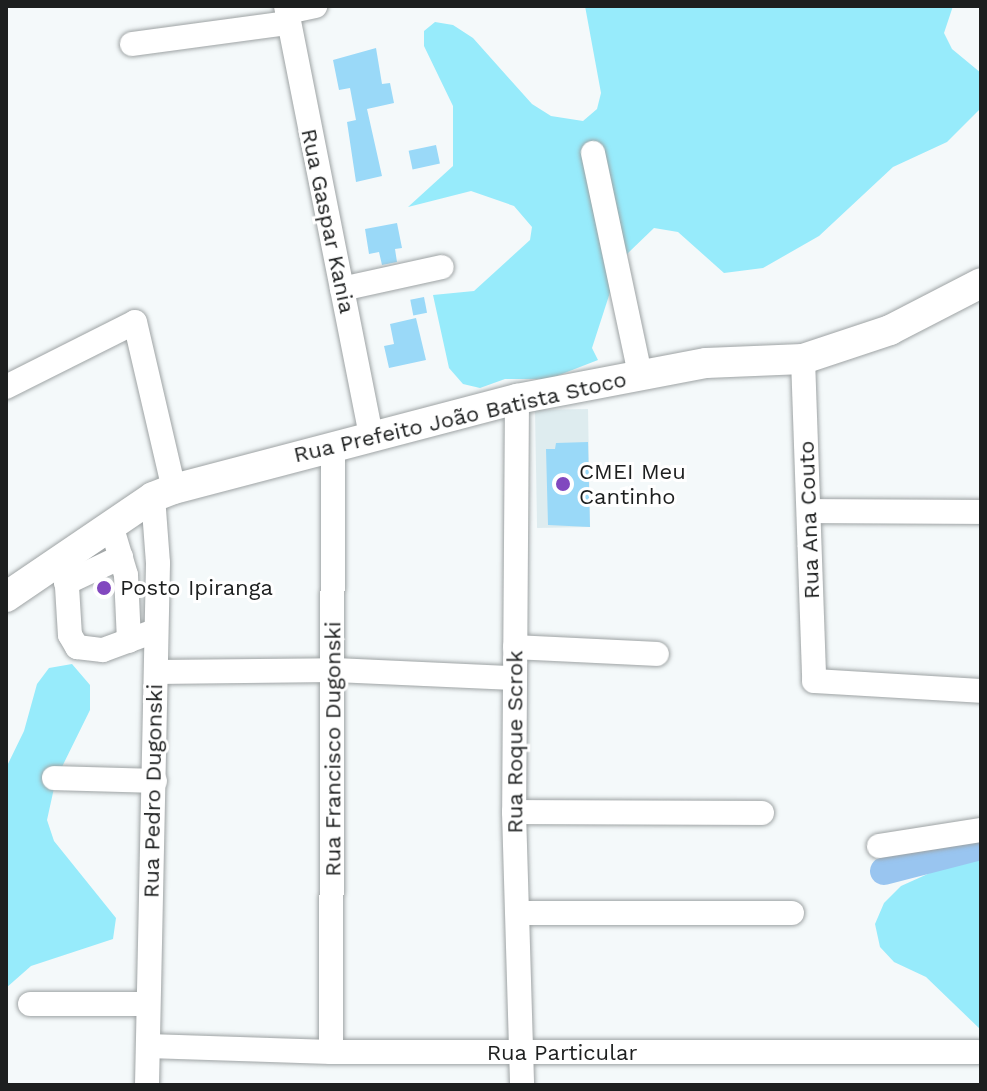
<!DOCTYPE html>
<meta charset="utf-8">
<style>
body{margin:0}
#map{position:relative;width:987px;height:1091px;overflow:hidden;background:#f4f9fa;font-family:"Work Sans",sans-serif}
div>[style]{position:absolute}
.built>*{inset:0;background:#deecef;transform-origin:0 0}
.green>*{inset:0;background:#97ebfb}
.river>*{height:28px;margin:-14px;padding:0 14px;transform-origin:14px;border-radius:14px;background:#99c5f0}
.building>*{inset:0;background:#9ad9f8;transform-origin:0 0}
.roads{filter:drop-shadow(0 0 2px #9ea3a4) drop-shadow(0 0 2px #9ea3a4)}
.minor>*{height:24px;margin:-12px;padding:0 12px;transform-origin:12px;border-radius:12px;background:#fff}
.major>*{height:30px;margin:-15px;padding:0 15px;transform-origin:15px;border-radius:15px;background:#fff}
.dots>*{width:22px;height:22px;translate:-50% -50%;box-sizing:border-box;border:4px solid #fff;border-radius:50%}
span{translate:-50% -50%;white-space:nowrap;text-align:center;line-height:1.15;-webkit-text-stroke:6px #fff;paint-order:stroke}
.street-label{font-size:22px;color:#1d1f1f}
.poi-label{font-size:22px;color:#1d1f1f}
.left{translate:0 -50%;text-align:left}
.frame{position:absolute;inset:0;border:8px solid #1d1f1f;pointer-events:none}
</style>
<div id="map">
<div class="built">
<i style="left:588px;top:409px;width:118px;height:53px;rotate:89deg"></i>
</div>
<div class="green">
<i style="clip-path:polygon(585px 6px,953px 6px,944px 33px,952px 49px,981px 73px,981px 108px,947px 142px,893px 167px,819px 236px,763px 268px,724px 273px,678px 232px,654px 228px,628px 253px,615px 277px,592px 348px,598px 360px,549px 379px,505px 379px,480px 388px,463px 384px,449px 368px,433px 295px,474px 291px,530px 240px,532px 227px,514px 206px,471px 191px,408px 207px,453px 166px,453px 106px,424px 46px,424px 31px,435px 22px,453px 25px,473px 38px,532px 104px,551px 116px,583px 121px,597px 109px,601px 93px)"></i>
<i style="clip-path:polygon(72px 664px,90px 685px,90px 710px,56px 779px,47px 820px,54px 841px,116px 918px,113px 939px,31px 966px,6px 988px,6px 768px,24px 731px,37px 684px,49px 668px)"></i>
<i style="clip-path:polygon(981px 850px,981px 1030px,926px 977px,894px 962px,880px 947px,875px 924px,884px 903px,901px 886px)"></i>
</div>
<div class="river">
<i style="left:884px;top:871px;width:100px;rotate:-14.5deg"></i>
</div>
<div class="building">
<i style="clip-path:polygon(376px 48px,382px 84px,390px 83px,394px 103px,367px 109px,382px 176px,356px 182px,347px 122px,356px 120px,350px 88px,339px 90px,333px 60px)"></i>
<i style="left:436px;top:145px;width:19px;height:28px;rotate:78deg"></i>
<i style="clip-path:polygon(397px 223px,402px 248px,395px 249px,397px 262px,382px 265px,379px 252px,369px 254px,365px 229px)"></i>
<i style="left:424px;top:297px;width:16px;height:14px;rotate:79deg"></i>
<i style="clip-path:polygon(416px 318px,426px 360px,389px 368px,384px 346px,394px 344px,390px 324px)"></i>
<i style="clip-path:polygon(588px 442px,590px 527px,548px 525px,546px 449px,555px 449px,556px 443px)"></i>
</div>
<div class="roads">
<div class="minor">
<i style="left:286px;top:6px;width:438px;rotate:78.8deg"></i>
<i style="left:287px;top:12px;width:29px;rotate:-12deg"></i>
<i style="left:132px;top:44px;width:157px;rotate:-7.7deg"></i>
<i style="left:593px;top:153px;width:226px;rotate:78deg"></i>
<i style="left:342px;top:289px;width:102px;rotate:-12.4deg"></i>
<i style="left:803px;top:359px;width:322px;rotate:88deg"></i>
<i style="left:814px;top:681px;width:167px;rotate:3.4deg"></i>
<i style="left:6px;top:387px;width:144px;rotate:-26.7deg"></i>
<i style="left:135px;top:322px;width:171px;rotate:76.9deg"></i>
<i style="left:517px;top:399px;width:413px;rotate:90.4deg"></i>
<i style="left:514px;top:812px;width:273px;rotate:88.3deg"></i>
<i style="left:809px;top:511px;width:172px;rotate:0.3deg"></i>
<i style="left:111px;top:525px;width:52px;rotate:73.3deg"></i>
<i style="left:126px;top:575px;width:66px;rotate:87.4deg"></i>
<i style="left:65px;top:554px;width:81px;rotate:86.5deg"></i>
<i style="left:70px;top:635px;width:14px;rotate:60deg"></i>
<i style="left:77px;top:647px;width:26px;rotate:7deg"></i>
<i style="left:103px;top:650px;width:55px;rotate:-20.1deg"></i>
<i style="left:66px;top:583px;width:61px;rotate:-25.3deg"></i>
<i style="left:515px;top:647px;width:142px;rotate:2.8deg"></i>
<i style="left:156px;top:672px;width:179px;rotate:-0.6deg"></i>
<i style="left:335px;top:670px;width:179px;rotate:2.6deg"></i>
<i style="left:54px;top:778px;width:101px;rotate:1.7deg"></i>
<i style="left:514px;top:812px;width:248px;rotate:0.2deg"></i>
<i style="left:879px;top:846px;width:103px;rotate:-8.9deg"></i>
<i style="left:520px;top:913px;width:272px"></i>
<i style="left:30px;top:1004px;width:118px"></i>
<i style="left:148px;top:1046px;width:183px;rotate:1.9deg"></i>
<i style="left:331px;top:1052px;width:647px"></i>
<i style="left:331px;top:1052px;width:605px;rotate:-89.81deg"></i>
<i style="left:147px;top:1085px;width:522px;rotate:-88.79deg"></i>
<i style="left:158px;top:563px;width:66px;rotate:-94.3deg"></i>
</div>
<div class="major">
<i style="left:6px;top:597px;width:178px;rotate:-34.2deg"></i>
<i style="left:153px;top:497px;width:22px;rotate:-21deg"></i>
<i style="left:174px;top:489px;width:355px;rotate:-14.7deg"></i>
<i style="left:517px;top:399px;width:192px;rotate:-10.8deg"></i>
<i style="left:706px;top:363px;width:97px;rotate:-2.4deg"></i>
<i style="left:803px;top:359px;width:92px;rotate:-18.4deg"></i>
<i style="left:890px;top:330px;width:102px;rotate:-27.3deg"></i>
</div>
</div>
<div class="dots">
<i style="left:563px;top:484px;background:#8148bf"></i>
<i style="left:104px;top:588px;background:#8148bf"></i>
</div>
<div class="street-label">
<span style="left:328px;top:221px;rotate:78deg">Rua Gaspar Kania</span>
<span style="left:460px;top:417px;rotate:-13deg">Rua Prefeito João Batista Stoco</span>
<span style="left:809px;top:520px;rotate:-92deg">Rua Ana Couto</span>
<span style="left:515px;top:742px;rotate:-90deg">Rua Roque Scrok</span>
<span style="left:333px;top:749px;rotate:-90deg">Rua Francisco Dugonski</span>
<span style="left:153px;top:791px;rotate:-89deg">Rua Pedro Dugonski</span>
<span style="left:562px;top:1053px">Rua Particular</span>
</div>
<div class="poi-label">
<span class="left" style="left:579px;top:484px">CMEI Meu<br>Cantinho</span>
<span class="left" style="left:120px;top:588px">Posto Ipiranga</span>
</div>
<div class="frame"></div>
</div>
